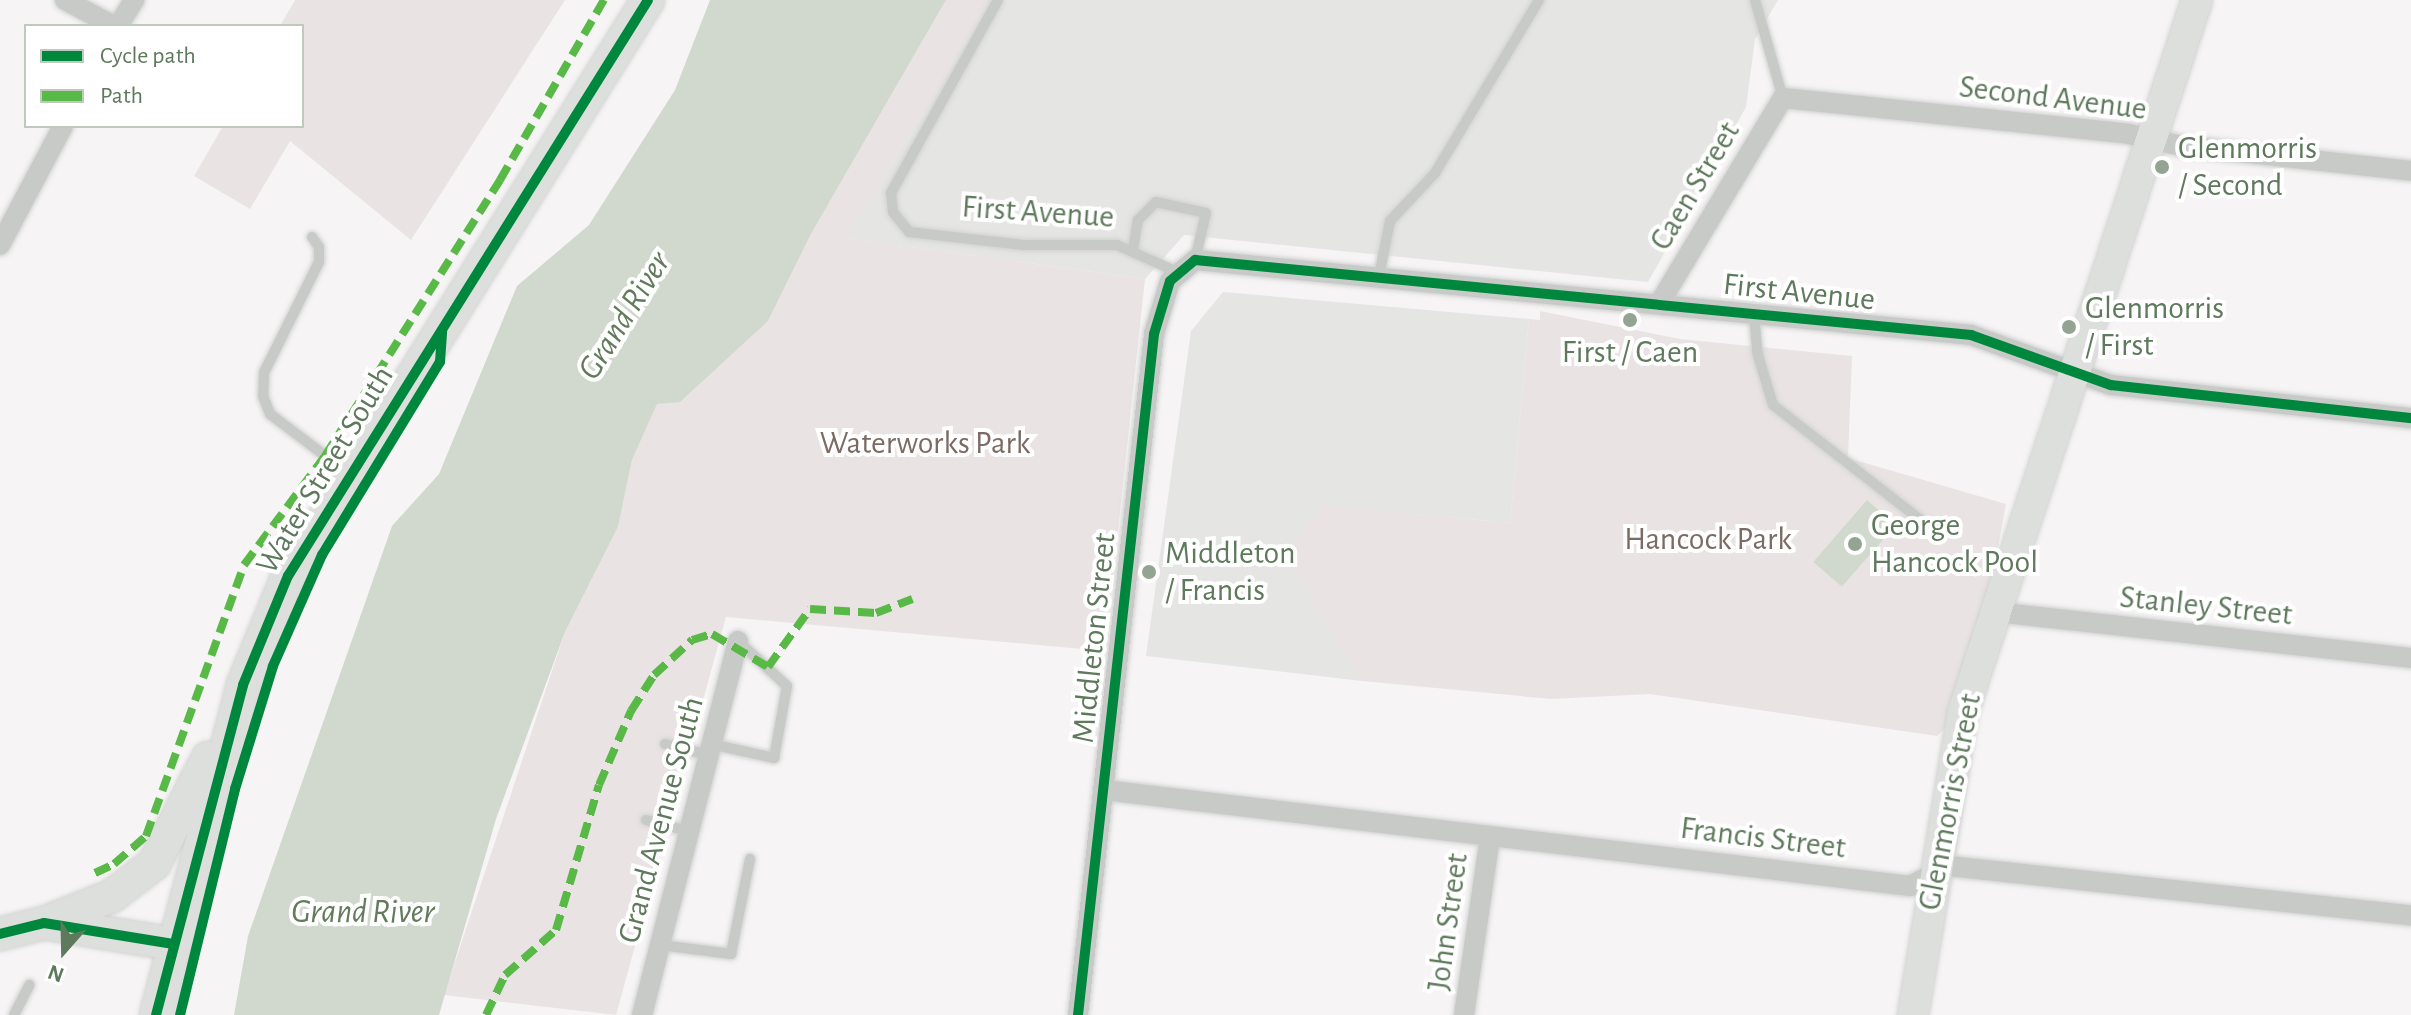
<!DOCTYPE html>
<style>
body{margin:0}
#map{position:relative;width:2411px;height:1015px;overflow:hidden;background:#f6f4f5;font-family:"Alegreya Sans",sans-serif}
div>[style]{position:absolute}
.built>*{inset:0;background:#e5e5e4}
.green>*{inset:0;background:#e9e4e3}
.water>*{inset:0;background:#d1d9ce;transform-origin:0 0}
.roads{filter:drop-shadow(0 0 2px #d1d2d1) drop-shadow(0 0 2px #d1d2d1)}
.lane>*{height:10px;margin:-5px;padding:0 5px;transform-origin:5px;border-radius:5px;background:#c8cac8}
.street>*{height:20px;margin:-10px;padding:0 10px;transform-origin:10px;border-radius:10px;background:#c8cac8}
.secondary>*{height:30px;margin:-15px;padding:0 15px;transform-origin:15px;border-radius:15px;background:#dddfdd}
.primary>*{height:32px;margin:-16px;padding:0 16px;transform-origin:16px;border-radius:16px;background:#dddfdd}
.quiet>*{height:8px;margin-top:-4px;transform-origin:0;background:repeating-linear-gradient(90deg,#58b947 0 16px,transparent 0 24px)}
.cycleway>*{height:10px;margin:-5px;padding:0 5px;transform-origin:5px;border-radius:5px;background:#00873e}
.dots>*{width:22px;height:22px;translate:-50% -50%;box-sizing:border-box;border:4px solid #fff;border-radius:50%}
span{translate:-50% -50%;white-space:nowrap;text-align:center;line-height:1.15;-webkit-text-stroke:8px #fff;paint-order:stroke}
.street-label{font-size:32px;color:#5e795c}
.poi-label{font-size:32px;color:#5e795c}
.left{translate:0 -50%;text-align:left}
.park-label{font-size:32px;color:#7c6b64}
.water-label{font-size:34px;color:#627b5b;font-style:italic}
.legend{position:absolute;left:24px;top:24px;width:280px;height:104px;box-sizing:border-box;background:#fff;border:2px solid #bfc9be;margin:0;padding:10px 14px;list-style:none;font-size:24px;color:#5e795c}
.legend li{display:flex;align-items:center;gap:16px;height:40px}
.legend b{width:40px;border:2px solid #bfc9be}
.north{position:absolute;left:24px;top:911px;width:80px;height:80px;-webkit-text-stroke:6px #fff;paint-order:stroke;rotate:200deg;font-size:22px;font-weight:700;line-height:32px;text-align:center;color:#5e795c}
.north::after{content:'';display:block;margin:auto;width:28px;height:36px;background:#5e795c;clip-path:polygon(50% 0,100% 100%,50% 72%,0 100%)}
</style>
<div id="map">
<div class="built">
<i style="clip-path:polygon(992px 0,1778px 0,1755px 39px,1746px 107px,1648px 282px,1184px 235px,1145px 279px,845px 238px)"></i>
<i style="clip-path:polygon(1223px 292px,1529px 319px,1510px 523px,1374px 510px,1362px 681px,1146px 656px,1191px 331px)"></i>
</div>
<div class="green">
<i style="clip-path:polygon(295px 0,565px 0,411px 240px,290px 141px,250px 209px,194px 176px,223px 126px,302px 126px,302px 26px,280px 26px)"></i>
<i style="clip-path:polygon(946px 0,992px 0,846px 238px,1145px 279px,1105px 651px,726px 617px,616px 1015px,444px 995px,565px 632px,618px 527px,632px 460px,657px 403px,768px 321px,811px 234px)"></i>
<i style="clip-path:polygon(1540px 311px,1680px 339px,1852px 356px,1848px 458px,2006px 504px,1986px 612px,1953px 721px,1937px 736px,1650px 694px,1551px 699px,1362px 681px,1282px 552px,1325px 505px,1510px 523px,1529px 319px,1540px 320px)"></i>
</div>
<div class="water">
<i style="clip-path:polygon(710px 0,946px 0,811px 234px,768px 321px,680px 402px,657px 404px,632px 460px,618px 527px,565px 632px,496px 819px,439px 1015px,234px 1015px,248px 936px,392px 526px,439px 474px,517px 286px,589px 225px,675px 90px)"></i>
<i style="left:1867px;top:500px;width:38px;height:82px;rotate:41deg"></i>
</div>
<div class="roads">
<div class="lane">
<i style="left:998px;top:0;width:221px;rotate:119deg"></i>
<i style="left:891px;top:193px;width:19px;rotate:84deg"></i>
<i style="left:893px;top:212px;width:26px;rotate:51deg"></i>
<i style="left:909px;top:232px;width:115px;rotate:6.5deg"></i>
<i style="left:1023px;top:245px;width:94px"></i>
<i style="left:1117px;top:245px;width:66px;rotate:24.2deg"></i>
<i style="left:1755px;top:0;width:102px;rotate:74.1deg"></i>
<i style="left:312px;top:237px;width:12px;rotate:55deg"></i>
<i style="left:319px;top:247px;width:15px;rotate:90deg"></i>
<i style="left:319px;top:262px;width:124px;rotate:116.4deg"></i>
<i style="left:264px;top:373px;width:23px;rotate:92deg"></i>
<i style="left:263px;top:396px;width:19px;rotate:69deg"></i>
<i style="left:270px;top:414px;width:98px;rotate:37.1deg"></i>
<i style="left:1133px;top:250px;width:30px;rotate:-81deg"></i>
<i style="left:1138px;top:220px;width:25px;rotate:-45deg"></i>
<i style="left:1156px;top:202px;width:51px;rotate:12.4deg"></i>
<i style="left:1206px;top:213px;width:48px;rotate:103.2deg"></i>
<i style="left:1379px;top:276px;width:56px;rotate:-78.7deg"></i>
<i style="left:1390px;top:221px;width:66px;rotate:-46.8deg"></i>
<i style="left:1435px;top:173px;width:202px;rotate:-59deg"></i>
<i style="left:1754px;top:314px;width:38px;rotate:85deg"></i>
<i style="left:1757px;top:352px;width:55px;rotate:73.2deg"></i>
<i style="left:1773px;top:405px;width:195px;rotate:37.9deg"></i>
<i style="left:665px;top:744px;width:44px;rotate:14.3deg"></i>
<i style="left:711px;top:744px;width:65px;rotate:12.5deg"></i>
<i style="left:774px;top:758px;width:73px;rotate:-79.8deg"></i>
<i style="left:787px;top:686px;width:67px;rotate:-137.4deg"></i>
<i style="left:646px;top:820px;width:43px;rotate:14.7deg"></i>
<i style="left:660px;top:945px;width:72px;rotate:7.2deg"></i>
<i style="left:731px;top:954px;width:97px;rotate:-78.7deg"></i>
<i style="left:14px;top:1015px;width:34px;rotate:-63deg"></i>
</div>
<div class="street">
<i style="left:65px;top:0;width:55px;rotate:28deg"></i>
<i style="left:118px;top:26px;width:31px;rotate:-58deg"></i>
<i style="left:0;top:245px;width:135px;rotate:-62.1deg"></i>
<i style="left:1659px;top:304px;width:240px;rotate:-59deg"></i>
<i style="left:1783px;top:98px;width:348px;rotate:5.9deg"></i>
<i style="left:2129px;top:134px;width:54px;rotate:12.8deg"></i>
<i style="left:2182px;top:146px;width:230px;rotate:6.2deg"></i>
<i style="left:1995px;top:612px;width:419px;rotate:6.3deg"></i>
<i style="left:1104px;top:790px;width:812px;rotate:6.79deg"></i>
<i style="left:1910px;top:886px;width:44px;rotate:-27.1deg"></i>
<i style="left:1949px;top:866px;width:465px;rotate:6.1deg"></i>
<i style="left:642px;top:1015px;width:386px;rotate:-75.6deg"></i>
<i style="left:1078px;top:1015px;width:685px;rotate:-83.63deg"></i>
<i style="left:1154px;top:334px;width:55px;rotate:-73.2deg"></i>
<i style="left:1170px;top:281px;width:33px;rotate:-40deg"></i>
<i style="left:1195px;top:260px;width:780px;rotate:5.52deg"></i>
<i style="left:1971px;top:335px;width:149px;rotate:19.7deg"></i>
<i style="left:2111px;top:385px;width:302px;rotate:6.3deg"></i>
<i style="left:1464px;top:1015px;width:180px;rotate:-81.7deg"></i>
</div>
<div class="secondary">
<i style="left:1913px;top:1015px;width:307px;rotate:-80.6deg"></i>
<i style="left:1963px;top:712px;width:749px;rotate:-71.81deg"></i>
</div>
<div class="primary">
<i style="left:44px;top:923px;width:73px;rotate:-21.7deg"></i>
<i style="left:112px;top:896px;width:53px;rotate:-37.3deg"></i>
<i style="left:154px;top:864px;width:119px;rotate:-63deg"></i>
<i style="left:0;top:934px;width:45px;rotate:-14deg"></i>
<i style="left:44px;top:923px;width:131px;rotate:9.2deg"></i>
<i style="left:156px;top:1015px;width:341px;rotate:-75.2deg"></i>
<i style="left:243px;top:685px;width:118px;rotate:-67.6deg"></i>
<i style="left:288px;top:576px;width:679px;rotate:-57.99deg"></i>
</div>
</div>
<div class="quiet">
<i style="left:95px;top:873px;width:21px;rotate:-25deg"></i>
<i style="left:114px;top:864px;width:43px;rotate:-41.2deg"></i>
<i style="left:146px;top:836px;width:288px;rotate:-70.1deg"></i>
<i style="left:244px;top:565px;width:136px;rotate:-53.4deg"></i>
<i style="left:325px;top:456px;width:327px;rotate:-57.6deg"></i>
<i style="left:500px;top:180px;width:208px;rotate:-60deg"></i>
<i style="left:486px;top:1015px;width:44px;rotate:-64.6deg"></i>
<i style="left:505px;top:975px;width:68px;rotate:-41.4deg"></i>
<i style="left:556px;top:930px;width:151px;rotate:-73.5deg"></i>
<i style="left:599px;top:785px;width:81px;rotate:-66.6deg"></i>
<i style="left:631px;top:711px;width:43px;rotate:-57.4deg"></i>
<i style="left:654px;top:675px;width:52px;rotate:-42.6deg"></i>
<i style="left:692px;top:640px;width:21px;rotate:-17deg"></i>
<i style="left:712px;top:634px;width:65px;rotate:30.5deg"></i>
<i style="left:768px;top:667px;width:72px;rotate:-54.1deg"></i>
<i style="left:810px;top:609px;width:66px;rotate:3.5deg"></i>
<i style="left:876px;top:613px;width:39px;rotate:-21deg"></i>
</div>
<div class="cycleway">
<i style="left:0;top:934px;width:45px;rotate:-14deg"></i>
<i style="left:44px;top:923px;width:131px;rotate:9.2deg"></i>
<i style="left:156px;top:1015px;width:341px;rotate:-75.2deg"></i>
<i style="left:243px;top:685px;width:118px;rotate:-67.6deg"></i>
<i style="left:288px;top:576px;width:679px;rotate:-57.99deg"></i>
<i style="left:180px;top:1015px;width:233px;rotate:-76.3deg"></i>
<i style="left:235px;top:789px;width:129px;rotate:-72.8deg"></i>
<i style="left:273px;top:666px;width:121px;rotate:-66.2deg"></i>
<i style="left:322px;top:555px;width:226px;rotate:-58.6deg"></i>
<i style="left:440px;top:362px;width:31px;rotate:-86deg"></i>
<i style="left:1078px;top:1015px;width:685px;rotate:-83.63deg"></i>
<i style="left:1154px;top:334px;width:55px;rotate:-73.2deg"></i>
<i style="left:1170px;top:281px;width:33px;rotate:-40deg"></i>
<i style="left:1195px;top:260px;width:780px;rotate:5.52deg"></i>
<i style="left:1971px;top:335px;width:149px;rotate:19.7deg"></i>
<i style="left:2111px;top:385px;width:302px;rotate:6.3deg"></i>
</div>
<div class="dots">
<i style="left:2162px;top:167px;background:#93a492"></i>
<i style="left:1630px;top:320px;background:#93a492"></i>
<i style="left:2069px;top:327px;background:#93a492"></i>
<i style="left:1855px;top:544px;background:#93a492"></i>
<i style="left:1149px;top:572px;background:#93a492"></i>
</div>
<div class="street-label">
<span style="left:2053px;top:98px;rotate:7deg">Second Avenue</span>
<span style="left:1695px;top:186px;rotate:-59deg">Caen Street</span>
<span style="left:1038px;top:212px;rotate:4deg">First Avenue</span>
<span style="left:1799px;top:292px;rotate:6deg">First Avenue</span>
<span style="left:325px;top:470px;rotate:-59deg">Water Street South</span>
<span style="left:2206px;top:606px;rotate:6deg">Stanley Street</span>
<span style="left:1094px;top:638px;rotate:-84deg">Middleton Street</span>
<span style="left:1950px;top:802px;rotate:-79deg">Glenmorris Street</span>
<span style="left:661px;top:820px;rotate:-75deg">Grand Avenue South</span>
<span style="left:1763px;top:838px;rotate:7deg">Francis Street</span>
<span style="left:1448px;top:922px;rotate:-82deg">John Street</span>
</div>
<div class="poi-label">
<span class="left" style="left:2178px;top:167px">Glenmorris<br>/ Second</span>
<span class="left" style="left:2085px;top:327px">Glenmorris<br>/ First</span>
<span style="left:1630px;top:352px">First / Caen</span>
<span class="left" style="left:1871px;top:544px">George<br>Hancock Pool</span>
<span class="left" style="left:1165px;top:572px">Middleton<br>/ Francis</span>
</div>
<div class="park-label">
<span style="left:925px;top:443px">Waterworks Park</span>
<span style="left:1708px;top:539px">Hancock Park</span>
</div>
<div class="water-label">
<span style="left:625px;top:316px;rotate:-58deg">Grand River</span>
<span style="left:363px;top:913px">Grand River</span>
</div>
<ul class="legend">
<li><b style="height:10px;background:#00873e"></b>Cycle path</li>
<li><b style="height:10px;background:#58b947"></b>Path</li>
</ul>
<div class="north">N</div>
</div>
